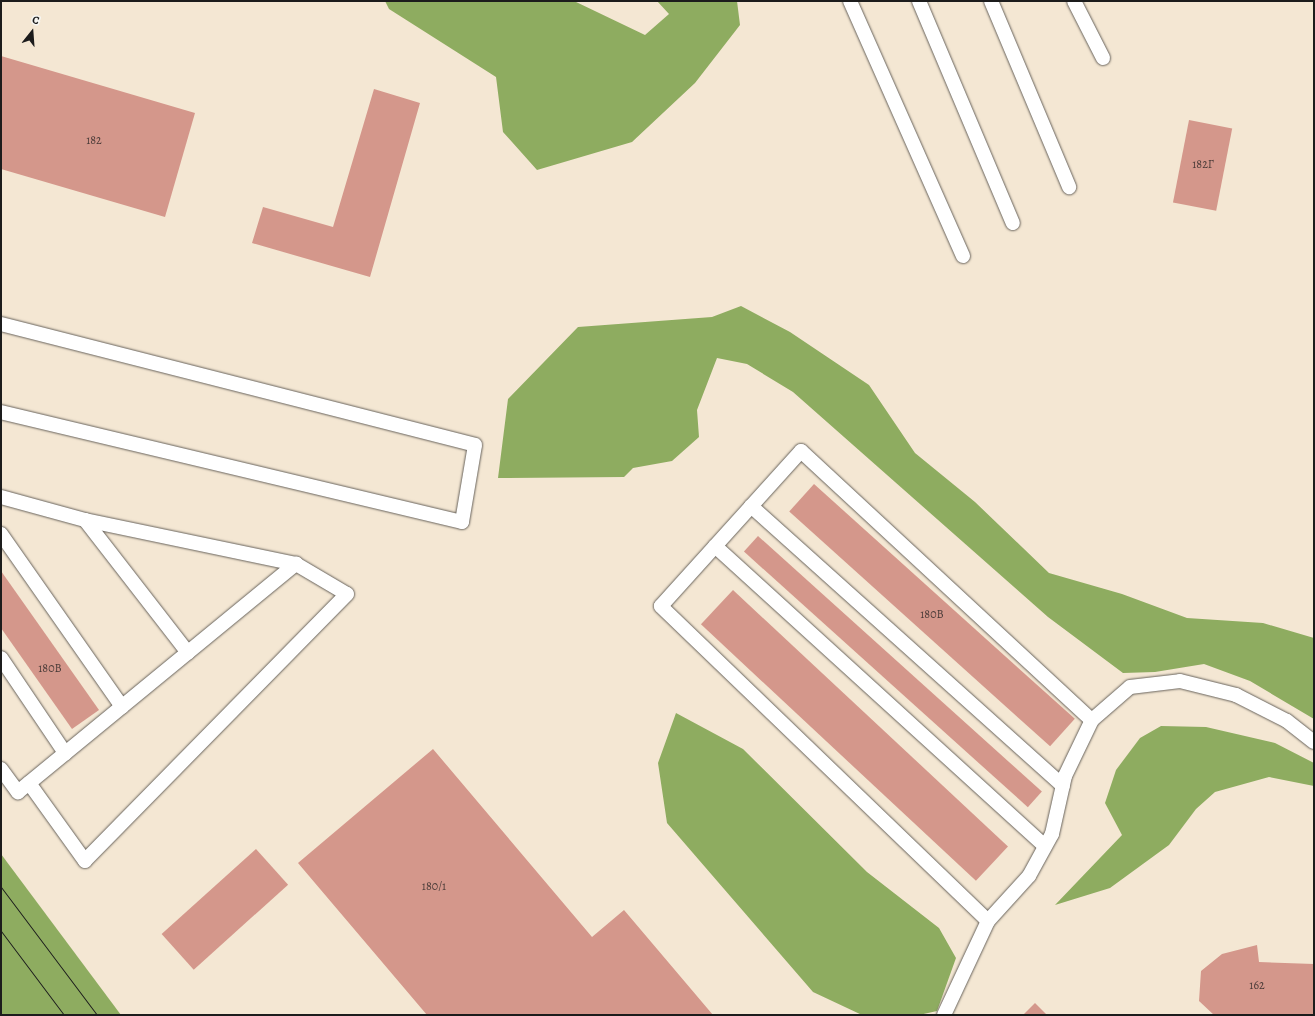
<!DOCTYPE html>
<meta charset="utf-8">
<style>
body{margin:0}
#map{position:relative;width:1315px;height:1016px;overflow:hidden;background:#f4e7d3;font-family:Alegreya,serif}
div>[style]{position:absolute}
.forest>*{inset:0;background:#8eac60}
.building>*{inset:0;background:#d4978b;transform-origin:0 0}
.roads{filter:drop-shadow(0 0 1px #68635c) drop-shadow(0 0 1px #68635c)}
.service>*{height:14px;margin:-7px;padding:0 7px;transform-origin:7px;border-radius:7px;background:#fff}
.tram>*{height:1px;margin:-0.5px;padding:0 0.5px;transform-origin:0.5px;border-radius:0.5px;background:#1c1c1c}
span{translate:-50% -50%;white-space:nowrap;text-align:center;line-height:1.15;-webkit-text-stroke:3.5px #f6f6f2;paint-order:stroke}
.number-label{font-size:12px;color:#4a3b38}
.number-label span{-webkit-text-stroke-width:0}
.frame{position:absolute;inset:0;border:2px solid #1c1c1c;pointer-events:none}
.north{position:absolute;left:12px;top:12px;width:40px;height:40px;-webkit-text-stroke:3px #f6f6f2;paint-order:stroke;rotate:17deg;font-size:11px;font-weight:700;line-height:16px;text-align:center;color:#1c1c1c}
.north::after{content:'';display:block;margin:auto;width:14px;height:18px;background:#1c1c1c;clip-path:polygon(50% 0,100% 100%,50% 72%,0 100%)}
</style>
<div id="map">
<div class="forest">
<i style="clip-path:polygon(385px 1px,574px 1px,645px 35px,669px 14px,657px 1px,737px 1px,740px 25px,695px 83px,632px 142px,537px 170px,503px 132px,496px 77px,389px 9px)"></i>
<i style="clip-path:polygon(741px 306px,790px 332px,869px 385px,915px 453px,975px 502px,1049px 573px,1122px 594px,1187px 618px,1263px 623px,1314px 638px,1314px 719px,1250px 681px,1204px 664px,1155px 672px,1123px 673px,1048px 617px,793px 392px,747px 364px,717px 358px,697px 410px,699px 437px,672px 461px,633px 468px,624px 477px,498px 478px,508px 399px,578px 327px,712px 317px)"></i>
<i style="clip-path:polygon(676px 713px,743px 749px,867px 872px,939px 928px,956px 958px,937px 1011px,919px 1015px,862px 1015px,813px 992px,667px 823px,658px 763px)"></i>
<i style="clip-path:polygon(1161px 726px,1206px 727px,1275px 743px,1314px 763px,1314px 786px,1269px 777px,1215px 792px,1196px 809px,1169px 845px,1110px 888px,1055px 905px,1122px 835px,1105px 803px,1116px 770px,1140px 738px)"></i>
<i style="clip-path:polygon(1px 854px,121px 1015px,1px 1015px)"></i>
</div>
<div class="building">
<i style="clip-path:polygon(1px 56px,195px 113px,165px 217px,1px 169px)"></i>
<i style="clip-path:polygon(374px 89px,420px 103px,370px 277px,252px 243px,263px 207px,333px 227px)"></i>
<i style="left:1189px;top:120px;width:44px;height:84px;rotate:11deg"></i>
<i style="left:814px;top:484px;width:351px;height:37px;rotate:42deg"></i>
<i style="left:758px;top:536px;width:382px;height:21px;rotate:42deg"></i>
<i style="clip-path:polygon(1px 571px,99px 710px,72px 729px,1px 628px)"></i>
<i style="left:733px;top:590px;width:376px;height:47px;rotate:43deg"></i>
<i style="clip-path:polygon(433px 749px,592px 937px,624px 910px,713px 1015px,427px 1015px,298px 863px)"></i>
<i style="left:256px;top:849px;width:48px;height:127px;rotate:48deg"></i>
<i style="clip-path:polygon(1257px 945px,1259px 962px,1314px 964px,1314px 1015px,1214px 1015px,1199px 1001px,1201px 971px,1222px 954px)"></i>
<i style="clip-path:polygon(1035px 1003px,1047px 1015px,1023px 1015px)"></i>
</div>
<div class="roads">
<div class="service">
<i style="left:850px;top:1px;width:279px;rotate:66.1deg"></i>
<i style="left:919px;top:1px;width:241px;rotate:67.1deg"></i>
<i style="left:991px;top:1px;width:202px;rotate:67.2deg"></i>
<i style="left:1074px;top:1px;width:64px;rotate:63deg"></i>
<i style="left:1px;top:324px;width:489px;rotate:14.3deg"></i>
<i style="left:475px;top:445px;width:78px;rotate:99.6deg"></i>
<i style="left:462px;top:522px;width:474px;rotate:-166.6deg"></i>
<i style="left:1px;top:497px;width:87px;rotate:15.3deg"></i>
<i style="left:85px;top:520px;width:216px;rotate:11.8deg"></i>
<i style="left:296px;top:564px;width:59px;rotate:30.5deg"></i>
<i style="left:347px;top:594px;width:374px;rotate:134.5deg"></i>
<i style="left:85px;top:861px;width:96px;rotate:-125.7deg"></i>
<i style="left:751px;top:506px;width:419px;rotate:41.9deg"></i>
<i style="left:85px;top:520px;width:168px;rotate:52.2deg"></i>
<i style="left:1px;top:534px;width:211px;rotate:55deg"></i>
<i style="left:715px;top:546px;width:446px;rotate:42.3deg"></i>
<i style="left:1px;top:658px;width:115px;rotate:56deg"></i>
<i style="left:1px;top:769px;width:29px;rotate:54deg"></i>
<i style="left:18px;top:792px;width:360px;rotate:-39.4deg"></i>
<i style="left:988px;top:921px;width:454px;rotate:-136.1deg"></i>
<i style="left:661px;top:606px;width:209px;rotate:-47.9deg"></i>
<i style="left:801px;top:451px;width:396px;rotate:42.8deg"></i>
<i style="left:944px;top:1015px;width:104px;rotate:-64.9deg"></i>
<i style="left:988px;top:921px;width:61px;rotate:-47.7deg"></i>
<i style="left:1029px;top:876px;width:48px;rotate:-61.3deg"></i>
<i style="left:1052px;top:834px;width:59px;rotate:-77.4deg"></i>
<i style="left:1065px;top:776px;width:62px;rotate:-64.3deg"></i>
<i style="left:1092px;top:720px;width:50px;rotate:-41deg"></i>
<i style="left:1130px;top:687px;width:50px;rotate:-6.8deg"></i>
<i style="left:1180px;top:681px;width:58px;rotate:14deg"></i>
<i style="left:1236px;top:695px;width:57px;rotate:27deg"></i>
<i style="left:1287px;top:721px;width:34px;rotate:38deg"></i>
</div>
</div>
<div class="tram">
<i style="left:1px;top:887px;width:160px;rotate:53.1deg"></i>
<i style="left:1px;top:931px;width:105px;rotate:53.1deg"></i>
</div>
<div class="number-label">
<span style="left:94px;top:141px">182</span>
<span style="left:1203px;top:165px">182Г</span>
<span style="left:932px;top:615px">180В</span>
<span style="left:50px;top:669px">180В</span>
<span style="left:434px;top:887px">180/1</span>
<span style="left:1257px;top:986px">162</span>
</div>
<div class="frame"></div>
<div class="north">С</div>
</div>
